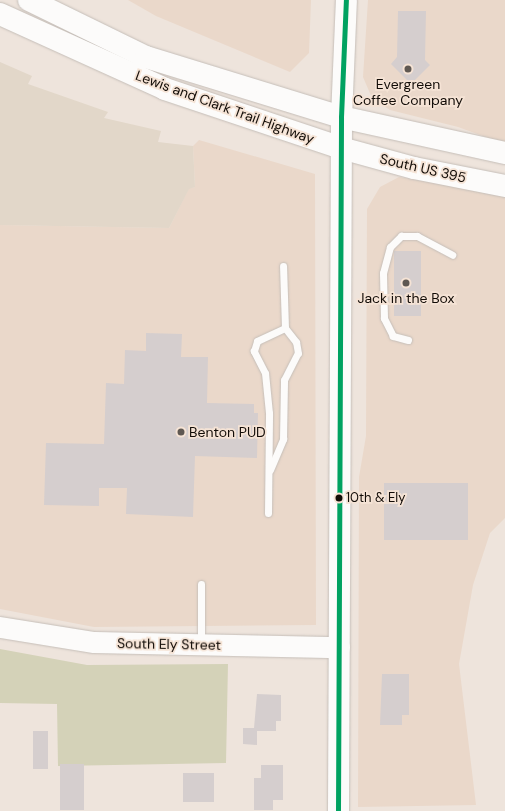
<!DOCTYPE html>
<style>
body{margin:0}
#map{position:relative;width:505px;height:811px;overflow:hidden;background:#eee4dc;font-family:"DM Sans",sans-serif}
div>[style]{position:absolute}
.built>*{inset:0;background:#ead8ca}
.industrial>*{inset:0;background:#e2d7c9}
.green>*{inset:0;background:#d4d2b8}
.building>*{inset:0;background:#d5cece;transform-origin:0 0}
.roads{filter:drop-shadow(0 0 1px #c5beb8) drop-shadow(0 0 1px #c5beb8)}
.lane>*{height:7px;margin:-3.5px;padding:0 3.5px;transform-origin:3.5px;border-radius:3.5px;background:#fcfbfa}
.secondary>*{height:21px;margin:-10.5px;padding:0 10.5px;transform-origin:10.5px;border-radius:10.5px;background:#fcfbfa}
.highway>*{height:22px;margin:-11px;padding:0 11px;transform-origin:11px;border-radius:11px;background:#fcfbfa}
.bus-1>*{height:5px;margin:-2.5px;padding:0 2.5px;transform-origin:2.5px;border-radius:2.5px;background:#00a261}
.dots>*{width:11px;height:11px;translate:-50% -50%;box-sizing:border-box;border:2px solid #f5e3d5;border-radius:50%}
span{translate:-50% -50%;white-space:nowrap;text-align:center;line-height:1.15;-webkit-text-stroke:3.5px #f5e3d5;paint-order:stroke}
.bus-label{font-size:13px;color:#120c07}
.left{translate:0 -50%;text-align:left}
.poi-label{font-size:14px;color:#120c07}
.street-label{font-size:14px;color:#120c07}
</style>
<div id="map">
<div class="built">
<i style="clip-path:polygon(128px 0,311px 0,309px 53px,290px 72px,156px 16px)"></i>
<i style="clip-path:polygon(368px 0,505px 0,505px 144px,458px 127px,390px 110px,372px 98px,363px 77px)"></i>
<i style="clip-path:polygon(199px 140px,315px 174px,316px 625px,94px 627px,0 609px,0 225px,169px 228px,189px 188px,195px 187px,193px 146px)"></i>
<i style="clip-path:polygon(399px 177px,505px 195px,505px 518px,490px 533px,473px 585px,459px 664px,476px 805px,358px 807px,359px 477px,366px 436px,367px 209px,380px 187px)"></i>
</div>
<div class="industrial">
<i style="clip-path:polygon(0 62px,32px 76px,28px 84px,108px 112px,104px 118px,161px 131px,158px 142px,193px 146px,195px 187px,189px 189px,169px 228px,0 225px)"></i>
</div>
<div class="green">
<i style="clip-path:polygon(0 649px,87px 665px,228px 664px,226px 763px,58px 766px,57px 704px,0 703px)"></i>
</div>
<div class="building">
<i style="clip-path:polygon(398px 11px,426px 11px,425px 60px,430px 65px,411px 84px,391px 64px,397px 57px)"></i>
<i style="left:394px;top:251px;width:27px;height:65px"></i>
<i style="clip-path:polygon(146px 333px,182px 334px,181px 357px,208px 357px,207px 403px,254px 404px,254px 413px,258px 413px,257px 458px,195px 456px,193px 517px,126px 514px,127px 488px,99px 488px,99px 506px,44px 505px,46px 443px,104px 444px,106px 383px,124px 384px,125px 350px,146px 351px)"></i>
<i style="left:468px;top:483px;width:57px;height:84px;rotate:90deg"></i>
<i style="clip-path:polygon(382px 674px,409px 674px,409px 715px,402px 715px,402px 725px,380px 725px)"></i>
<i style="clip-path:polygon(257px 694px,281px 695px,281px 721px,276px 721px,276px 731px,257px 731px,257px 745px,243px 744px,243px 728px,254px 728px)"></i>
<i style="left:33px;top:731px;width:15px;height:38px"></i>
<i style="left:84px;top:764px;width:46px;height:24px;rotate:90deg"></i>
<i style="clip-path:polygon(261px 765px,283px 765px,283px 800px,273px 800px,273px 810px,254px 810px,254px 778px,261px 778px)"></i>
<i style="left:183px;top:773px;width:31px;height:29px"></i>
</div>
<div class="roads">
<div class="lane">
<i style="left:408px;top:340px;width:16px;rotate:-165deg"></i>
<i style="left:393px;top:336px;width:20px;rotate:-117deg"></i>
<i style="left:384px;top:318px;width:45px;rotate:-91.3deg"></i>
<i style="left:383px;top:273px;width:27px;rotate:-75deg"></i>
<i style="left:390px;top:247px;width:16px;rotate:-45deg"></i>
<i style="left:401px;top:236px;width:16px"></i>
<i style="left:417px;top:236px;width:40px;rotate:28deg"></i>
<i style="left:270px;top:470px;width:34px;rotate:-67deg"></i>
<i style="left:283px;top:439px;width:59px;rotate:-89deg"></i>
<i style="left:284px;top:380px;width:30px;rotate:-63deg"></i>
<i style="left:298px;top:353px;width:11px;rotate:-100deg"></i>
<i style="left:296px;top:342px;width:18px;rotate:-128deg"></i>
<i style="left:268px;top:513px;width:100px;rotate:-89.4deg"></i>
<i style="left:269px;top:413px;width:40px;rotate:-95.7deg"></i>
<i style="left:265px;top:373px;width:25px;rotate:-117deg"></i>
<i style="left:254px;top:351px;width:10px;rotate:-73deg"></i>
<i style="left:257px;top:341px;width:31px;rotate:-25deg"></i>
<i style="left:285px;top:328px;width:62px;rotate:-91.8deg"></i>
<i style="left:201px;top:642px;width:58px;rotate:-90deg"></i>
</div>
<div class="secondary">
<i style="left:0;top:627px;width:95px;rotate:9.1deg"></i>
<i style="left:94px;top:642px;width:245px;rotate:1.2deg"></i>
<i style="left:338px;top:811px;width:694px;rotate:-89.75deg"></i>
<i style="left:341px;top:117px;width:117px;rotate:-87.6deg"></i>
</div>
<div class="highway">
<i style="left:29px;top:0;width:130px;rotate:26deg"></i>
<i style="left:146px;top:57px;width:204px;rotate:17.1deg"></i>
<i style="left:341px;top:117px;width:168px;rotate:12.4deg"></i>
<i style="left:0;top:14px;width:181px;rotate:24.4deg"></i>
<i style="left:165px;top:89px;width:186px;rotate:18.5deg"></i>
<i style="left:341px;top:148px;width:76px;rotate:15.3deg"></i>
<i style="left:414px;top:168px;width:93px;rotate:11.2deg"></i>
</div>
</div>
<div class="bus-1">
<i style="left:338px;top:811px;width:694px;rotate:-89.75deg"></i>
<i style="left:341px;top:117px;width:117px;rotate:-87.6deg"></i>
</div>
<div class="dots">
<i style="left:408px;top:69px;background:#5f5852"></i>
<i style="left:406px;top:283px;background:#5f5852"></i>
<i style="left:181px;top:432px;background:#5f5852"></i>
<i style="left:339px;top:498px;background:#120c07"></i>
</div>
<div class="bus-label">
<span class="left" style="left:346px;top:498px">10th &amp; Ely</span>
</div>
<div class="poi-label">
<span style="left:408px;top:92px">Evergreen<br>Coffee Company</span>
<span style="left:406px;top:298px">Jack in the Box</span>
<span class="left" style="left:189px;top:432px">Benton PUD</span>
</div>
<div class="street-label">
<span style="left:225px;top:107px;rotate:20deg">Lewis and Clark Trail Highway</span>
<span style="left:423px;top:168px;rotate:13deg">South US 395</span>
<span style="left:169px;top:644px;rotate:1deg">South Ely Street</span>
</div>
</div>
